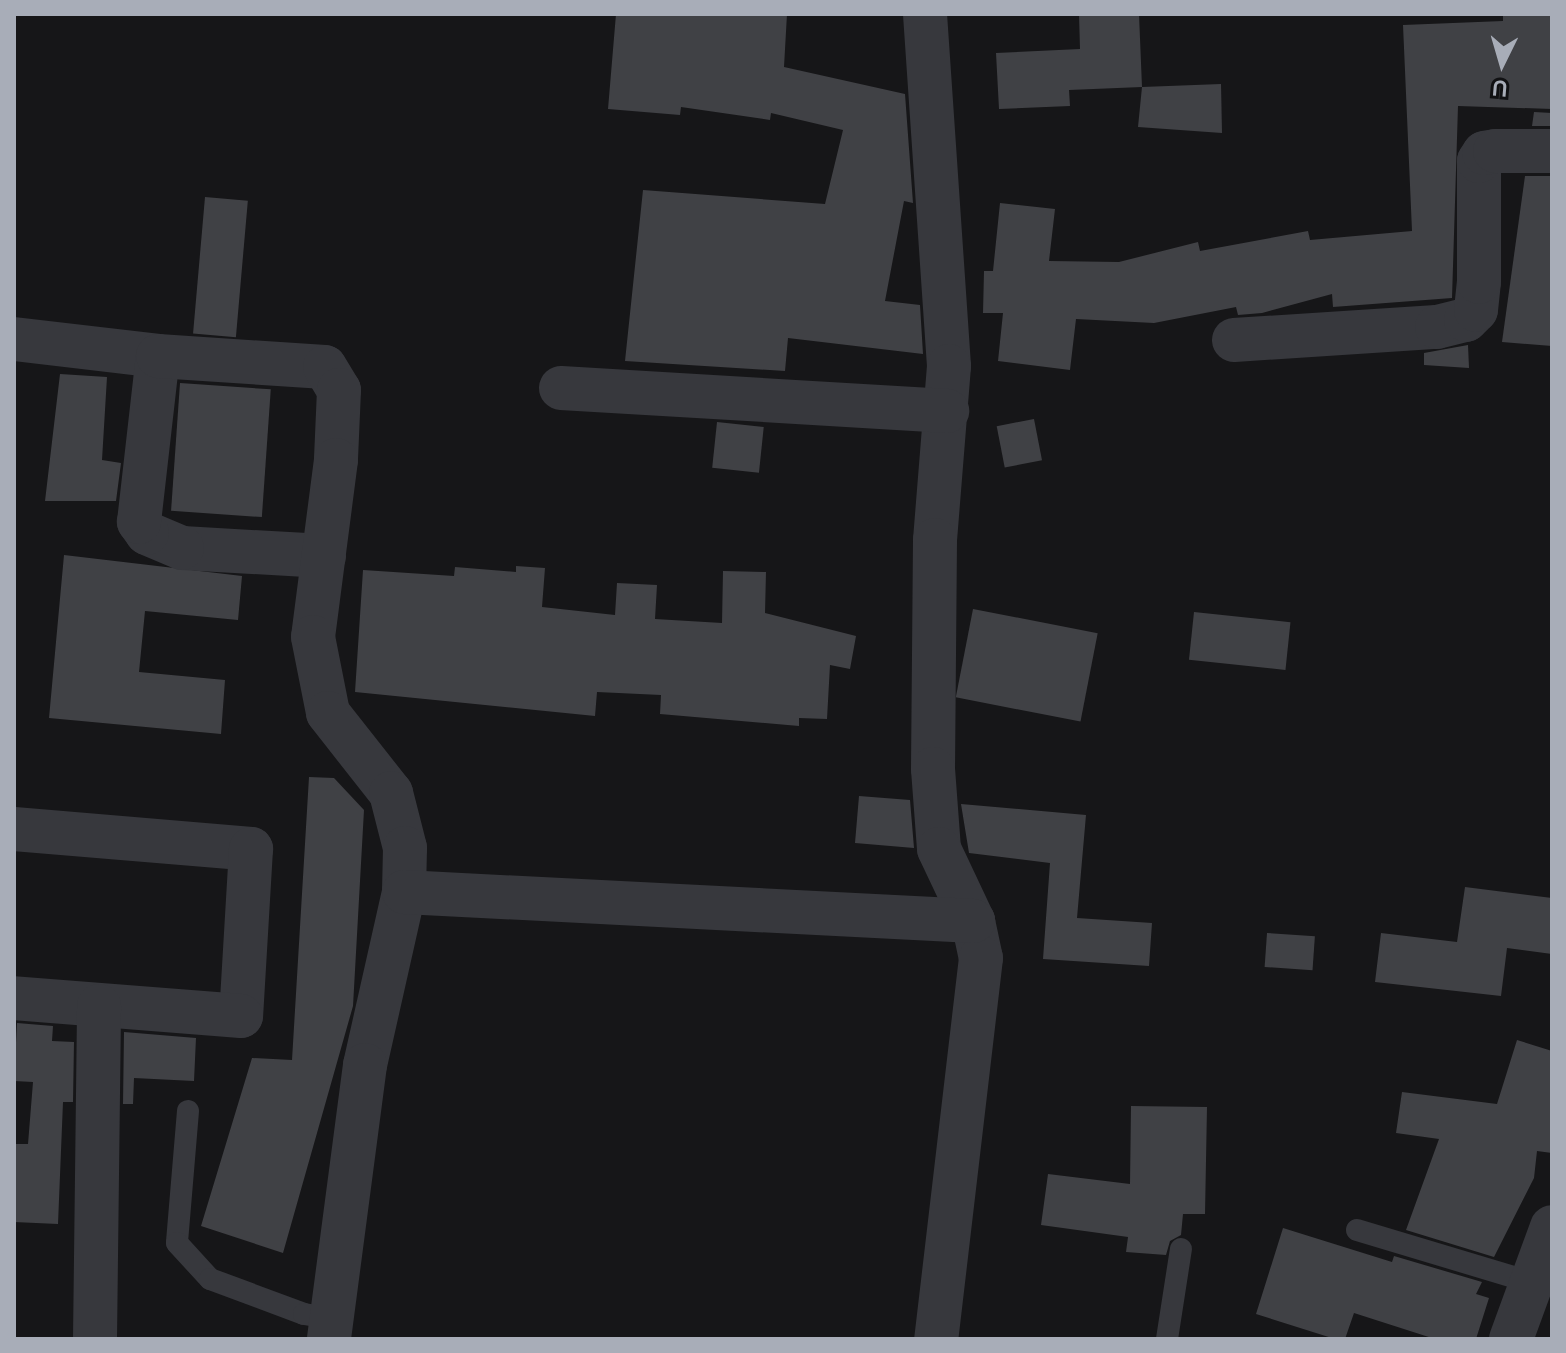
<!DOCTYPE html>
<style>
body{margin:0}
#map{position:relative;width:1566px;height:1353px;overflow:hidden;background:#161618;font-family:Figtree,sans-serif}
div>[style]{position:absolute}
.building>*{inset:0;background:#404145;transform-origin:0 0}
.lane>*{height:22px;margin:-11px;padding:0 11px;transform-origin:11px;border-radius:11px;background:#37383d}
.street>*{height:44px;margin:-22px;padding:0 22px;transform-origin:22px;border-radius:22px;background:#37383d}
span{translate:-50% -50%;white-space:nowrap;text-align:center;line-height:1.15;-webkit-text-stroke:6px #111113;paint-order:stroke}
.frame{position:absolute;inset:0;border:16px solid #a8adb8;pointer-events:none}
.north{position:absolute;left:1462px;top:24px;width:80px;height:80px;-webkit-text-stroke:6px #111113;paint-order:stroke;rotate:185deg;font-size:22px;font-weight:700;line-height:32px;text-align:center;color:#a8adb8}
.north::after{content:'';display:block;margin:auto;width:28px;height:36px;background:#a8adb8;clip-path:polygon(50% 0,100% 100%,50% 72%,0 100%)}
</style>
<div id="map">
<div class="building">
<i style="clip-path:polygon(616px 14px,787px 14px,784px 67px,905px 94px,913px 203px,904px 201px,885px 301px,920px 305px,923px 354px,788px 338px,785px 371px,625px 361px,643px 190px,825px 204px,843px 130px,771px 113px,770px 120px,681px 107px,680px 115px,608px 109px)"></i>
<i style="clip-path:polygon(1079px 14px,1139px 14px,1142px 87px,1069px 90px,1070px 106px,999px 109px,996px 53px,1080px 49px)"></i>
<i style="clip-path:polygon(1503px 14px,1552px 14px,1552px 109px,1458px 106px,1452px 298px,1333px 307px,1332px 294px,1262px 313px,1238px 315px,1236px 307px,1154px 323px,1076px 319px,1070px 370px,998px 361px,1003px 313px,983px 313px,984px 271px,993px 271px,1000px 203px,1055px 209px,1049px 261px,1119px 262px,1198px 242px,1200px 251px,1308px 231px,1310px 240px,1412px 231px,1403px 25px,1503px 21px)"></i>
<i style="clip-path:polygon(1221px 84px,1222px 133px,1138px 127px,1142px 87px)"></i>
<i style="clip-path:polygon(1534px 112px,1552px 113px,1552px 126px,1532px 126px)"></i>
<i style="clip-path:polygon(1525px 176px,1552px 176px,1552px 346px,1502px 342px)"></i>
<i style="left:205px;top:197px;width:43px;height:137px;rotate:5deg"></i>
<i style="clip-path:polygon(1468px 345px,1469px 368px,1424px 365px,1424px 353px)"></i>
<i style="clip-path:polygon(60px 374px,107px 377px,102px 460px,121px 463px,116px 501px,45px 501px)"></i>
<i style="left:180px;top:383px;width:91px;height:128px;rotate:4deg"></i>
<i style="left:1034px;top:419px;width:42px;height:38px;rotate:79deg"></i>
<i style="left:717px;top:422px;width:47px;height:46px;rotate:6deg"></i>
<i style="clip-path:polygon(64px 555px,242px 576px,238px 620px,145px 611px,139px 672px,225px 680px,221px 734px,49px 718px)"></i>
<i style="clip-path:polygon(516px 566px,545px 568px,542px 607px,615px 615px,617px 583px,657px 585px,655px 619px,722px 623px,723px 571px,766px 572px,765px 613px,856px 636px,850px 669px,830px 665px,827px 719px,799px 718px,799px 726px,660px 714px,661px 695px,597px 692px,595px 716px,355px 692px,363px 570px,454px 576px,455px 567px,516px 572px)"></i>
<i style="left:973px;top:609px;width:127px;height:90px;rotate:11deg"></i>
<i style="left:1194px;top:612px;width:97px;height:48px;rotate:6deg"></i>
<i style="clip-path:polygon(309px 777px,334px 778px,364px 810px,353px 1006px,283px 1253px,201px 1226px,252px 1058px,292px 1060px)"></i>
<i style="clip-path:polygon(859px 796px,910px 800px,914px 848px,855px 843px)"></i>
<i style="clip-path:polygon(961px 804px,1086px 815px,1077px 918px,1152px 923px,1149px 966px,1043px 959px,1050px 863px,969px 853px)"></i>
<i style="clip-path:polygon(1465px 887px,1552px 898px,1552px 954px,1507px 948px,1501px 996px,1375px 982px,1381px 933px,1457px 942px)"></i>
<i style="left:1267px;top:933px;width:48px;height:34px;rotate:4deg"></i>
<i style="clip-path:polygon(17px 1023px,53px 1026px,52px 1041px,74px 1042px,73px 1102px,63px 1102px,58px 1224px,14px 1222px,14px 1144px,28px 1144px,33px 1082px,14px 1081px)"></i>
<i style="clip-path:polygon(124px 1032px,196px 1038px,194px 1081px,134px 1078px,133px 1104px,123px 1104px)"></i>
<i style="clip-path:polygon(1517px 1040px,1552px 1051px,1552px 1153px,1537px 1151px,1534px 1178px,1494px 1257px,1406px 1230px,1439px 1139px,1396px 1133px,1402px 1092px,1497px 1104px)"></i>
<i style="clip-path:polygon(1131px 1106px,1207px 1107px,1205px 1214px,1183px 1214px,1181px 1235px,1170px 1241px,1166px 1255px,1126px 1252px,1128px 1237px,1041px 1225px,1048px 1174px,1130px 1184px)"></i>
<i style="clip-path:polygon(1283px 1228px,1392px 1262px,1394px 1256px,1482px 1282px,1476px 1294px,1489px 1298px,1476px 1339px,1435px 1339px,1354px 1313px,1345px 1339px,1335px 1339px,1256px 1314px)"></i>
</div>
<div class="lane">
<i style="left:188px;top:1111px;width:132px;rotate:94.8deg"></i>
<i style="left:177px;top:1243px;width:49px;rotate:47.5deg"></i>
<i style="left:210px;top:1279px;width:100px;rotate:20.4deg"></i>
<i style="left:304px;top:1314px;width:25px;rotate:9deg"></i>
<i style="left:1357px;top:1230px;width:181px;rotate:16.7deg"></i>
<i style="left:1167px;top:1339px;width:91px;rotate:-81.2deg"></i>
</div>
<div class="street">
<i style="left:925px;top:14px;width:353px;rotate:86.1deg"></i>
<i style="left:949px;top:366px;width:175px;rotate:94.6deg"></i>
<i style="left:935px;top:540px;width:229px;rotate:90.5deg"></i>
<i style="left:933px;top:769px;width:80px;rotate:85.7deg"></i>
<i style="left:939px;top:849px;width:80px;rotate:64.7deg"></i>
<i style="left:973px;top:921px;width:38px;rotate:78deg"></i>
<i style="left:981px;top:958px;width:384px;rotate:96.7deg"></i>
<i style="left:14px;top:339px;width:145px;rotate:6.7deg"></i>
<i style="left:1234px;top:340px;width:203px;rotate:-3.7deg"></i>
<i style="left:1437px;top:327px;width:30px;rotate:-14deg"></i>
<i style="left:1466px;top:320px;width:14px;rotate:-45deg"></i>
<i style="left:1476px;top:310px;width:28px;rotate:-84deg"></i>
<i style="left:1479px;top:282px;width:121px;rotate:-90deg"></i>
<i style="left:1479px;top:161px;width:9px;rotate:-58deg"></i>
<i style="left:1484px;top:153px;width:11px;rotate:-10deg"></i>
<i style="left:1495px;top:151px;width:57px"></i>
<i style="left:561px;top:388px;width:387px;rotate:3.4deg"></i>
<i style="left:324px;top:556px;width:142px;rotate:-176.8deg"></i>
<i style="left:182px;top:548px;width:38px;rotate:-157deg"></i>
<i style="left:147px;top:533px;width:14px;rotate:-126deg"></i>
<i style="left:139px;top:522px;width:167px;rotate:-83.5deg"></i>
<i style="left:158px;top:356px;width:167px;rotate:3.8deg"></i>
<i style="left:325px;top:367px;width:27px;rotate:59deg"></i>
<i style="left:339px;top:390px;width:70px;rotate:92.5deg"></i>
<i style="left:336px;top:460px;width:178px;rotate:97.4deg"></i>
<i style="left:313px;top:637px;width:77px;rotate:78.8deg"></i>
<i style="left:328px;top:713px;width:102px;rotate:51.8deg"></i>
<i style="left:391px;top:793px;width:57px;rotate:75.7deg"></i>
<i style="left:405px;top:848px;width:44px;rotate:91.3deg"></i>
<i style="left:404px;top:892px;width:177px;rotate:102.7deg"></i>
<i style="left:365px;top:1065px;width:276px;rotate:97.5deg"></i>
<i style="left:14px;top:829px;width:238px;rotate:4.8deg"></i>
<i style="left:251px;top:849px;width:167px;rotate:93.4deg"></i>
<i style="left:241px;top:1016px;width:228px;rotate:-175.5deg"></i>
<i style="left:404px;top:892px;width:570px;rotate:2.92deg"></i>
<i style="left:95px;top:1339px;width:333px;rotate:-89.3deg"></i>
<i style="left:1511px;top:1339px;width:119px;rotate:-69.9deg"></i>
</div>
<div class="frame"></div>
<div class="north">U</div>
</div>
